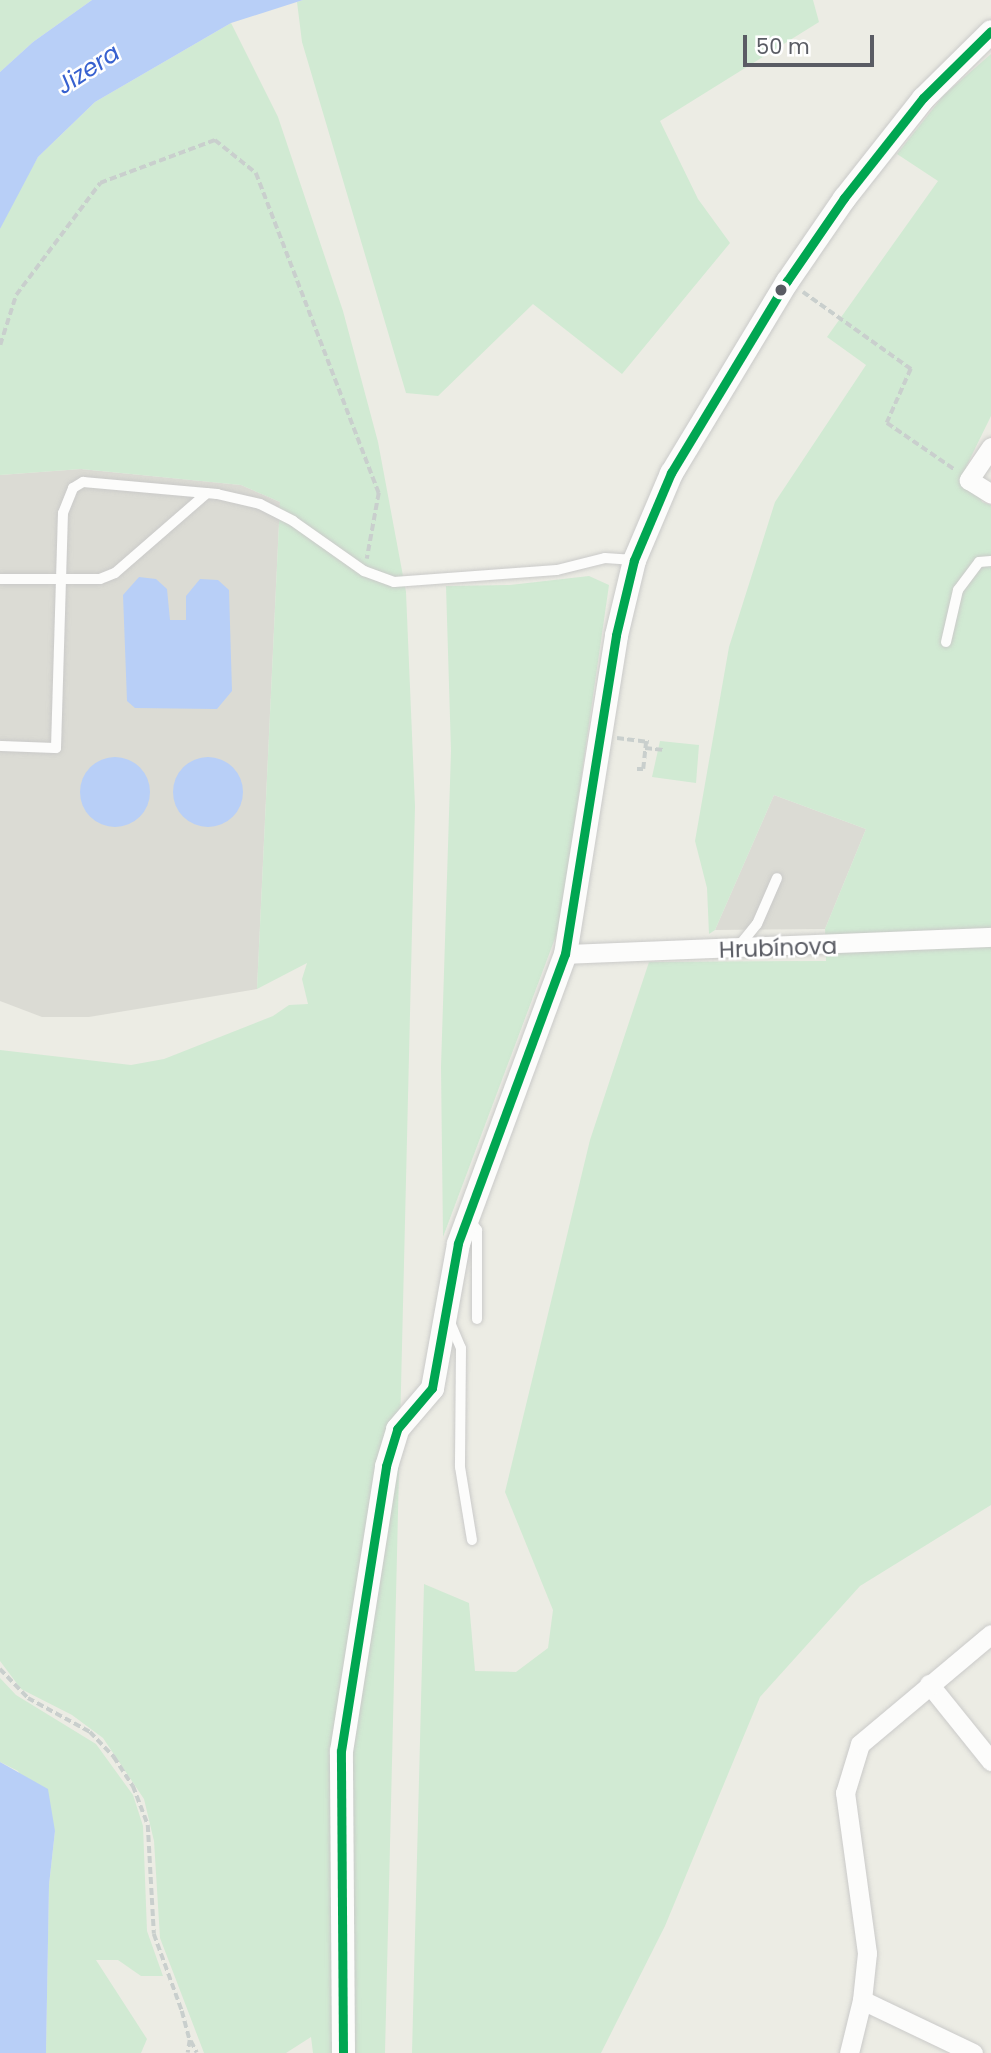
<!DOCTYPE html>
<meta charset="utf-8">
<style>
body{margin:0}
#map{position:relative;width:991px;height:2053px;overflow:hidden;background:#ecece4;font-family:Poppins,sans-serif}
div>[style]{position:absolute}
.industrial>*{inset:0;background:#dbdbd4}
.green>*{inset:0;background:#d1ead3}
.water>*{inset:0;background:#b8cff7}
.round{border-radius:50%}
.path>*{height:3.5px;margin-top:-1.75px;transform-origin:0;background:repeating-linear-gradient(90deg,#c9cfcd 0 7px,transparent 0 10.5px)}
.roads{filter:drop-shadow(0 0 2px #cacac9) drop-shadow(0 0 2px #cacac9)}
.service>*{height:10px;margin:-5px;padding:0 5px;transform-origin:5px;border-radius:5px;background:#fcfcfb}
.minor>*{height:19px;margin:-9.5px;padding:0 9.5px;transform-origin:9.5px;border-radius:9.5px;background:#fcfcfb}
.tertiary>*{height:23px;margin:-11.5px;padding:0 11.5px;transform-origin:11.5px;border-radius:11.5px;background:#fcfcfb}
.bus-1>*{height:9px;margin:-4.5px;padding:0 4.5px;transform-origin:4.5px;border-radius:4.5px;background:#00a651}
.dots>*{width:19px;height:19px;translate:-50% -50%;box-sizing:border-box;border:4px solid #fff;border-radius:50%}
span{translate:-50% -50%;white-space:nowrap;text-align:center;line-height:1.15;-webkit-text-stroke:5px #fff;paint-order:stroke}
.street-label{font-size:23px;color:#5a5c64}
.water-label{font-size:24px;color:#3761cf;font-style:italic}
.scale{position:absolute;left:743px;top:35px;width:131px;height:32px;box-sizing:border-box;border:4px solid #5a5c64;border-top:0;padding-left:9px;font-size:21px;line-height:24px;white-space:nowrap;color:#5a5c64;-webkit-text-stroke:5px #fff;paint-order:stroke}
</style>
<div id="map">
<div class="industrial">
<i style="clip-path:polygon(81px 469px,241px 485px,280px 502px,257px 989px,89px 1017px,42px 1017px,0 1001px,0 475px)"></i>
<i style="clip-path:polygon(774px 795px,866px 829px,825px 929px,715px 930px)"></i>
</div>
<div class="green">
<i style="clip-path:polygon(0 0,92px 0,33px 42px,0 72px)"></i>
<i style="clip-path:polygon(303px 0,813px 0,819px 22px,660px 121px,698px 199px,730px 243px,622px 374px,533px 304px,438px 396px,406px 393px,302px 42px,297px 2px)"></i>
<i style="clip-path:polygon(231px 23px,278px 117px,343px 311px,378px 442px,406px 592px,415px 806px,385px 2053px,313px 2053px,311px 2037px,286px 2053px,204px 2053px,160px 1938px,154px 1841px,144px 1799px,103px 1738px,72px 1715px,21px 1689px,0 1661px,0 1050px,131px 1065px,164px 1059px,273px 1016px,289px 1005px,308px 1004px,302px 979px,307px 963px,257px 989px,280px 502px,241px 485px,81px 469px,0 475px,0 229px,13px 199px,38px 157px,95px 102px)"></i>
<i style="clip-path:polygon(991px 54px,991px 416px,966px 467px,982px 502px,991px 505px,991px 1505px,860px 1586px,760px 1697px,665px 1926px,601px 2053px,412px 2053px,424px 1584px,469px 1603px,475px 1671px,516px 1672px,548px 1648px,553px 1610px,505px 1492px,590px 1140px,649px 962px,826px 961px,825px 929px,866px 829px,774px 795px,715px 930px,709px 934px,707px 888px,695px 841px,729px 647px,775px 502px,866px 365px,827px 337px,938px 181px,897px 154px,944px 95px)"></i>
<i style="clip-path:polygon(589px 576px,609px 585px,560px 925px,443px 1237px,441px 1067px,451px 751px,446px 586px,510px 585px)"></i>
<i style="clip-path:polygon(660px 741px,699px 745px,696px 783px,652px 777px)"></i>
<i style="clip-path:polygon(0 1678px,16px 1695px,96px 1744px,133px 1795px,143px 1826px,147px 1931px,163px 1976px,141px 1976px,118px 1960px,96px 1960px,147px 2039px,141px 2053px,46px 2053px,49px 1885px,55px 1831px,18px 1771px,0 1762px)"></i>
</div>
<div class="water">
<i style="clip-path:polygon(92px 0,303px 0,231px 23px,95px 102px,38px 157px,0 229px,0 72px,33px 42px)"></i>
<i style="clip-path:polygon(139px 577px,156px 579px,167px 589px,170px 620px,186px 620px,186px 596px,200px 579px,218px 580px,229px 590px,232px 691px,217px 709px,135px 708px,127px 701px,123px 595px)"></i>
<i class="round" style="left:173px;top:757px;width:70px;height:70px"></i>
<i class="round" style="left:80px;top:757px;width:70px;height:70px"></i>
<i style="clip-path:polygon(0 1762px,48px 1789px,55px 1831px,49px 1885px,46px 2053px,0 2053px)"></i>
</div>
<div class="path">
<i style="left:803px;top:292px;width:133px;rotate:35.5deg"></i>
<i style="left:911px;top:369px;width:59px;rotate:114deg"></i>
<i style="left:887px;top:423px;width:81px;rotate:34.5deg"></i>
<i style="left:0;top:345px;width:52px;rotate:-72.3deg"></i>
<i style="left:16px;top:295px;width:140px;rotate:-53.1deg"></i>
<i style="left:100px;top:183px;width:123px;rotate:-20.5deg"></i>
<i style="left:215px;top:140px;width:53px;rotate:38.8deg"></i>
<i style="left:256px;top:173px;width:343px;rotate:69deg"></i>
<i style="left:379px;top:493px;width:67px;rotate:100.3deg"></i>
<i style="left:617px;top:738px;width:32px;rotate:7deg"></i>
<i style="left:645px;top:748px;width:18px;rotate:6deg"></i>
<i style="left:637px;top:769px;width:6px"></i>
<i style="left:643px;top:769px;width:28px;rotate:-84deg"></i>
<i style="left:0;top:1669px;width:40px;rotate:46deg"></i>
<i style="left:28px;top:1698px;width:71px;rotate:28.7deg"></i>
<i style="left:90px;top:1732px;width:35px;rotate:46deg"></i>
<i style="left:114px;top:1757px;width:35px;rotate:57deg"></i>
<i style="left:133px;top:1786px;width:42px;rotate:69deg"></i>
<i style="left:148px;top:1825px;width:109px;rotate:86.8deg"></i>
<i style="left:154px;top:1934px;width:82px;rotate:70deg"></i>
<i style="left:182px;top:2011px;width:30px;rotate:75deg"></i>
<i style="left:190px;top:2040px;width:13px;rotate:99deg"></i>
<i style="left:191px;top:2041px;width:13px;rotate:63deg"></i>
</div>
<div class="roads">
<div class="service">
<i style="left:0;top:579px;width:100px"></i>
<i style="left:100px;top:579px;width:16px;rotate:-22deg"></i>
<i style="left:115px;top:573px;width:122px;rotate:-41deg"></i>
<i style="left:946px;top:642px;width:53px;rotate:-77deg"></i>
<i style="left:958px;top:590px;width:35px;rotate:-53deg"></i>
<i style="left:979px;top:562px;width:12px;rotate:-5deg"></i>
<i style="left:0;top:746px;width:56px;rotate:2deg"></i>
<i style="left:56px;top:748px;width:235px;rotate:-88.3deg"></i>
<i style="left:63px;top:513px;width:27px;rotate:-68deg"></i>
<i style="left:73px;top:488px;width:12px;rotate:-31deg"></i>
<i style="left:83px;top:482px;width:135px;rotate:5.1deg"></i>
<i style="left:217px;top:494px;width:44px;rotate:13.1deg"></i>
<i style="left:260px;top:504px;width:37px;rotate:27deg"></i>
<i style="left:293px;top:521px;width:87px;rotate:35.2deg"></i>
<i style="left:364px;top:571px;width:32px;rotate:20deg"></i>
<i style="left:394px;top:582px;width:163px;rotate:-4.2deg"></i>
<i style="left:557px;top:570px;width:49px;rotate:-14deg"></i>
<i style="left:605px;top:558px;width:29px;rotate:4deg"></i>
<i style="left:739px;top:946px;width:28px;rotate:-51deg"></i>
<i style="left:757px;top:924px;width:50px;rotate:-66.5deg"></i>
<i style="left:469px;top:1219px;width:14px;rotate:54deg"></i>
<i style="left:477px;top:1230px;width:89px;rotate:90deg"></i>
<i style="left:449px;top:1320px;width:30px;rotate:67deg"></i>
<i style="left:461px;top:1348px;width:119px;rotate:90.5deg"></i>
<i style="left:460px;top:1467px;width:74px;rotate:80.7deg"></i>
</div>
<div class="minor">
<i style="left:991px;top:447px;width:40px;rotate:124deg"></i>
<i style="left:969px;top:480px;width:26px;rotate:32deg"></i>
<i style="left:565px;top:954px;width:426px;rotate:-2.3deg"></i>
<i style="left:929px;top:1684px;width:99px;rotate:51.2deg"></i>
<i style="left:862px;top:2000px;width:123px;rotate:25.5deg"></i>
<i style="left:849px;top:2053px;width:55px;rotate:-76.2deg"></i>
<i style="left:862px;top:2000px;width:47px;rotate:-83.9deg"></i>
<i style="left:867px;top:1953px;width:162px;rotate:-97.8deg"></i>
<i style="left:845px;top:1793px;width:51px;rotate:-73deg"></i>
<i style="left:860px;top:1744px;width:171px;rotate:-40deg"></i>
</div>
<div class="tertiary">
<i style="left:343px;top:2053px;width:302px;rotate:-90.4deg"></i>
<i style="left:341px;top:1751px;width:289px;rotate:-81deg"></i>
<i style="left:386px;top:1466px;width:39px;rotate:-73deg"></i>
<i style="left:397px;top:1429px;width:54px;rotate:-49.5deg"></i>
<i style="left:432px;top:1388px;width:147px;rotate:-79.8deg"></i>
<i style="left:458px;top:1243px;width:308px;rotate:-69.7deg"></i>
<i style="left:565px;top:954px;width:323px;rotate:-80.9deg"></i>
<i style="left:616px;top:635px;width:77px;rotate:-76.5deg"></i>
<i style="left:634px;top:560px;width:95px;rotate:-67deg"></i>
<i style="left:671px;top:473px;width:224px;rotate:-58.9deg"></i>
<i style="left:787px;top:281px;width:101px;rotate:-55.5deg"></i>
<i style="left:844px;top:198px;width:127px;rotate:-51.7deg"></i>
<i style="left:923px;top:98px;width:95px;rotate:-44.6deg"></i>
</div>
</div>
<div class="bus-1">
<i style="left:343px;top:2053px;width:302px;rotate:-90.4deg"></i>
<i style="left:341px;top:1751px;width:289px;rotate:-81deg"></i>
<i style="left:386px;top:1466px;width:39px;rotate:-73deg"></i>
<i style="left:397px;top:1429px;width:54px;rotate:-49.5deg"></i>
<i style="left:432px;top:1388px;width:147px;rotate:-79.8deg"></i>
<i style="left:458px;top:1243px;width:308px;rotate:-69.7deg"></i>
<i style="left:565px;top:954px;width:323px;rotate:-80.9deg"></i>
<i style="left:616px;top:635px;width:77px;rotate:-76.5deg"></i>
<i style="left:634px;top:560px;width:95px;rotate:-67deg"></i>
<i style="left:671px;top:473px;width:224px;rotate:-58.9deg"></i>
<i style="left:787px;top:281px;width:101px;rotate:-55.5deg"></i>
<i style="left:844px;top:198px;width:127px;rotate:-51.7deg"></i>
<i style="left:923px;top:98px;width:95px;rotate:-44.6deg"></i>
</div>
<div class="dots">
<i style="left:781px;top:290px;background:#5a5c64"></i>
</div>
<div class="street-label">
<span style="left:778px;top:948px;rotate:-2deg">Hrubínova</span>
</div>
<div class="water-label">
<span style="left:88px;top:69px;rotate:-33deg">Jizera</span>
</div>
<div class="scale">50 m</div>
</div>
